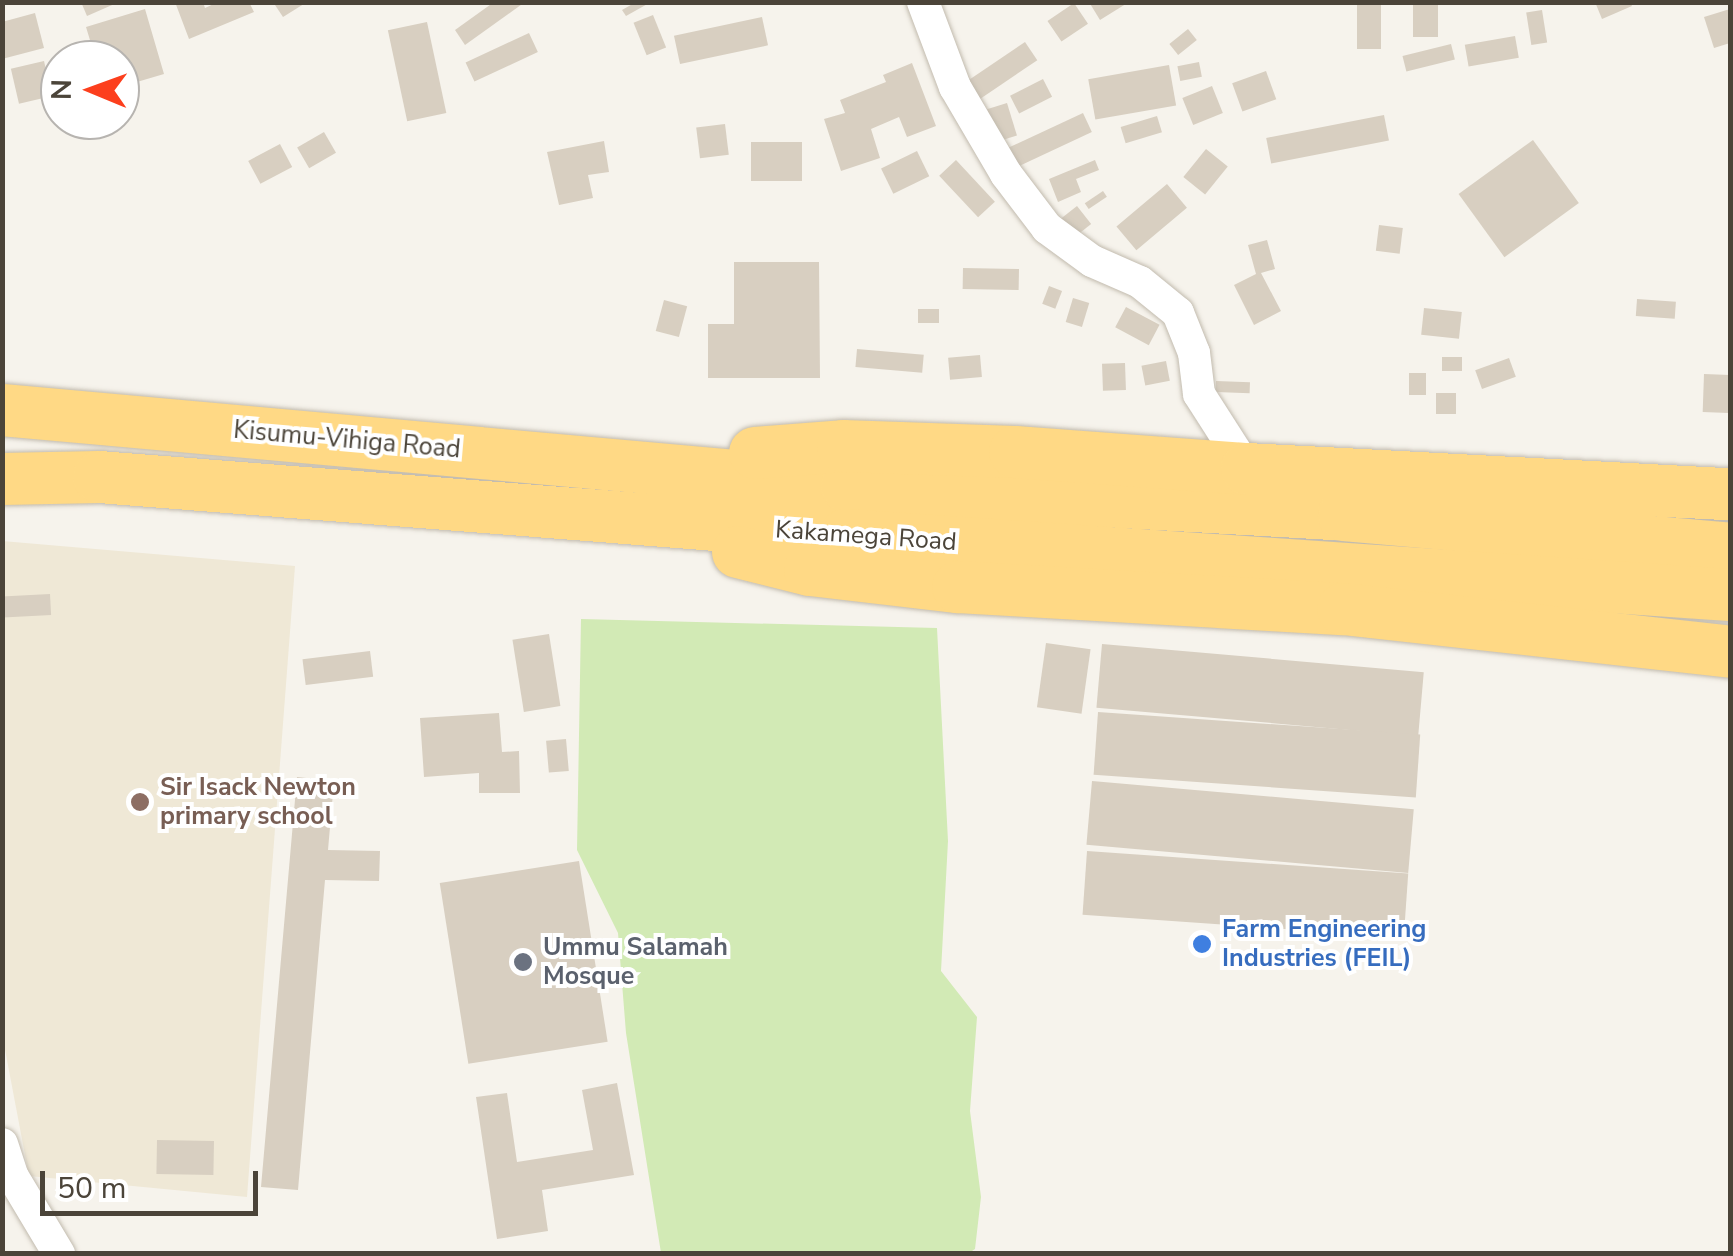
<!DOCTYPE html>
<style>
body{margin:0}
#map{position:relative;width:1733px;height:1256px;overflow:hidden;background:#f6f3ec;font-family:"Nunito Sans",sans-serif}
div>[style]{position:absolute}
.education>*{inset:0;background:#efe8d6}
.green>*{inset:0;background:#d2eab5}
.building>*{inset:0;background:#d8cfc1;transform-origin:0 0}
.roads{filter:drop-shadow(0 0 2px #c2bbae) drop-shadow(0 0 2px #c2bbae)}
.minor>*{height:32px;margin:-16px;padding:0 16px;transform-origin:16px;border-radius:16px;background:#fff}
.trunk>*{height:52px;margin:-26px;padding:0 26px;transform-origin:26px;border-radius:26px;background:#ffd985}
.dots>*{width:28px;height:28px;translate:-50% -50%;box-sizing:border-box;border:5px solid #fff;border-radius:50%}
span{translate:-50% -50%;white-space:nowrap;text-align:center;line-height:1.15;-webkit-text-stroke:8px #fff;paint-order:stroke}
.street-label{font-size:25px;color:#4b4439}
.education-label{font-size:25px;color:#785e54;font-weight:700}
.left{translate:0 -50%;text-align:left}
.shop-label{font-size:25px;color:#366cbe;font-weight:700}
.worship-label{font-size:25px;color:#5b616d;font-weight:700}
.frame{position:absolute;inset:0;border:5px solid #4b4439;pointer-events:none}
.north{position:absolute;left:40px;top:40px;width:100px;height:100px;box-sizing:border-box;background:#fff;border:2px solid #b7b4b0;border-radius:50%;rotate:271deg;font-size:28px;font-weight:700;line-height:40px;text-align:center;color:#4b4439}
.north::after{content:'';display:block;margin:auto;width:35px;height:45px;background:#fc3f1d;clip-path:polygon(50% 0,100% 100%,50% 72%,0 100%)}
.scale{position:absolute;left:40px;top:1171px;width:218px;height:45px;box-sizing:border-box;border:5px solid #4b4439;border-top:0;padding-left:12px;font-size:30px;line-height:35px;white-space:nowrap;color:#4b4439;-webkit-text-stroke:8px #fff;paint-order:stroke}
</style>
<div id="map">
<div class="education">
<i style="clip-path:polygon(2px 541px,295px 566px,247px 1197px,29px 1176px,3px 1039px)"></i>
</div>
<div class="green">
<i style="clip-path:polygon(581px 619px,937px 628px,948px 841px,941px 971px,977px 1017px,970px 1111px,981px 1197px,975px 1249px,969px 1253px,661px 1253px,626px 1033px,618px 933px,577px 850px)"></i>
</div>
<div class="building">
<i style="clip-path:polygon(81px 2px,119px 2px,87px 16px)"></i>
<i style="clip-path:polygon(175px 2px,203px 2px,205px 8px,218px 2px,249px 2px,254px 12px,189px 39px)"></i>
<i style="clip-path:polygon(280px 2px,307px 2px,283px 17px,275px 5px)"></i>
<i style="clip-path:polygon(494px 2px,525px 2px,465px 45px,455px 30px)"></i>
<i style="clip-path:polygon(636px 2px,651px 2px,626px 16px,622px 10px)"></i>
<i style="clip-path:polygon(1089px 2px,1129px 2px,1100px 20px)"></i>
<i style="left:1357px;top:2px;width:24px;height:47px"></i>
<i style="left:1413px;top:2px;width:25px;height:35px"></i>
<i style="clip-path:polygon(1595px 2px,1630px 2px,1632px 6px,1602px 19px)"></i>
<i style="left:1074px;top:3px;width:25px;height:32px;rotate:56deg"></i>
<i style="clip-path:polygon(145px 9px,164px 74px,120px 87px,120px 60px,96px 60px,86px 27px)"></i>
<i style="clip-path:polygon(1730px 9px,1730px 43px,1714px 48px,1704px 17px)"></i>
<i style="left:1542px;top:10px;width:33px;height:16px;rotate:81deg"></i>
<i style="clip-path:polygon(35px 13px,44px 48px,2px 59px,2px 22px)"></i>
<i style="left:653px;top:15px;width:35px;height:21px;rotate:68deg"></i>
<i style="left:762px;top:17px;width:29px;height:90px;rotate:78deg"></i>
<i style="left:427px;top:22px;width:93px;height:40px;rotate:78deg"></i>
<i style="left:1188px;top:29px;width:14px;height:24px;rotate:51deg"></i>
<i style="left:529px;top:33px;width:21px;height:70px;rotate:65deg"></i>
<i style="left:1515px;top:36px;width:22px;height:51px;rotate:80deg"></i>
<i style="left:1025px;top:42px;width:22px;height:70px;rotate:56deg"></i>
<i style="left:1451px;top:44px;width:16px;height:50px;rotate:76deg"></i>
<i style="left:44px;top:61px;width:36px;height:34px;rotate:77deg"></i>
<i style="left:1199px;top:62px;width:15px;height:22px;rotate:79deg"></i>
<i style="clip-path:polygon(912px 63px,936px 126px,907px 137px,899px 117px,871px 129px,880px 158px,841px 171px,824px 119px,845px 113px,840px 100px,886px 82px,883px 75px)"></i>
<i style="left:1169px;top:65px;width:41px;height:82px;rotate:80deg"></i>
<i style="left:1266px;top:71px;width:30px;height:36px;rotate:70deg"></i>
<i style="left:1043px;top:79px;width:20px;height:37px;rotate:63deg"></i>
<i style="left:1212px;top:86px;width:29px;height:32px;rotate:68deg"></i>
<i style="left:1007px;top:103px;width:34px;height:21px;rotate:73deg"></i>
<i style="left:1083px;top:113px;width:21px;height:86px;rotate:65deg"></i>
<i style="left:1384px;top:115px;width:26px;height:120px;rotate:79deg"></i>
<i style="left:1157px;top:116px;width:17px;height:38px;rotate:73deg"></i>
<i style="left:725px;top:124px;width:31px;height:29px;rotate:83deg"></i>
<i style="left:324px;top:132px;width:24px;height:31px;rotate:60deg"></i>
<i style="left:1533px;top:140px;width:78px;height:92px;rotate:54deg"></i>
<i style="clip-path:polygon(604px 141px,609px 172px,588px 175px,593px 198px,559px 205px,547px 152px)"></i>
<i style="left:802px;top:142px;width:39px;height:51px;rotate:90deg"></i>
<i style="left:280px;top:144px;width:26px;height:36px;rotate:62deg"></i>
<i style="left:1206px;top:149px;width:28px;height:36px;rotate:39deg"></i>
<i style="left:917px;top:151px;width:28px;height:40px;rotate:64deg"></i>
<i style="left:956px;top:160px;width:57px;height:23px;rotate:47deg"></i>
<i style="clip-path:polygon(1095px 160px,1099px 170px,1076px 179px,1081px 192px,1058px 202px,1049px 179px)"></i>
<i style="left:1167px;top:184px;width:31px;height:66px;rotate:50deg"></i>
<i style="left:1103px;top:191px;width:7px;height:22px;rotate:56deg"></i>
<i style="left:1077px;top:206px;width:23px;height:21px;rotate:52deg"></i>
<i style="left:1379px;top:225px;width:24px;height:26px;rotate:7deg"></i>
<i style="clip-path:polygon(1267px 240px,1275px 269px,1261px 273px,1281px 311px,1254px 325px,1234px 285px,1256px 274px,1248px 245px)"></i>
<i style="clip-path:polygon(734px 262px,819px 262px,820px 378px,708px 378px,708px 324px,734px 324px)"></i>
<i style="left:963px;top:268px;width:56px;height:21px;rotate:1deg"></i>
<i style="left:1049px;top:286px;width:14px;height:19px;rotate:21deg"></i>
<i style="left:1073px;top:298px;width:17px;height:25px;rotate:17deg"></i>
<i style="left:1637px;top:299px;width:39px;height:17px;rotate:4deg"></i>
<i style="left:664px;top:300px;width:24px;height:32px;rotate:15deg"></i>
<i style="left:1126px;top:307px;width:38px;height:23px;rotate:28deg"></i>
<i style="left:1424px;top:308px;width:38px;height:27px;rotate:6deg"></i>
<i style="left:939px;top:309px;width:14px;height:21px;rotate:90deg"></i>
<i style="left:857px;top:349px;width:67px;height:18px;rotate:5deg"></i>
<i style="left:980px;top:355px;width:22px;height:32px;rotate:85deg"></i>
<i style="left:1442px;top:357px;width:20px;height:14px"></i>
<i style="left:1509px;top:358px;width:20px;height:36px;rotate:70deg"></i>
<i style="left:1166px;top:361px;width:20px;height:25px;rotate:79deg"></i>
<i style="left:1125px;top:363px;width:27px;height:23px;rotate:88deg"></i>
<i style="left:1409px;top:373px;width:17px;height:22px"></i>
<i style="left:1704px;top:374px;width:26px;height:38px;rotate:2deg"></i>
<i style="left:1216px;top:381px;width:34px;height:11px;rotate:2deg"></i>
<i style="left:1436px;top:393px;width:20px;height:21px"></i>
<i style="left:50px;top:594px;width:21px;height:48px;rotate:87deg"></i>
<i style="left:549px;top:634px;width:73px;height:37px;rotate:81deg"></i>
<i style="left:1046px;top:643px;width:45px;height:65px;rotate:8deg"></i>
<i style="left:1102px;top:644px;width:323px;height:64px;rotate:5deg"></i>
<i style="left:370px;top:651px;width:26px;height:68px;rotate:83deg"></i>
<i style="left:1098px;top:712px;width:323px;height:63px;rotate:4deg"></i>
<i style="clip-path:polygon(499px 713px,502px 752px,519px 751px,520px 793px,479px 793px,479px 773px,424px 777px,420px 718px)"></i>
<i style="left:566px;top:739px;width:32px;height:20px;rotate:85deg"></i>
<i style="clip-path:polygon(297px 777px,334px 781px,328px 850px,380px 851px,379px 881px,325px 880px,298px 1190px,261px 1187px)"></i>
<i style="left:1092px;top:781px;width:323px;height:64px;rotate:5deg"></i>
<i style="left:1087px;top:851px;width:322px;height:64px;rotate:4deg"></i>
<i style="left:579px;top:861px;width:183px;height:141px;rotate:81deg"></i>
<i style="clip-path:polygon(617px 1083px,634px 1175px,542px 1190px,548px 1231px,497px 1239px,476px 1097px,507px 1093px,517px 1162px,593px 1150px,582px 1090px)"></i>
<i style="left:157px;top:1140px;width:57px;height:34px;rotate:1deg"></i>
</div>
<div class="roads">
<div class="minor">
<i style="left:923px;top:2px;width:91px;rotate:69.4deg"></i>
<i style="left:955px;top:87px;width:101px;rotate:59.6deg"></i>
<i style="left:1006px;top:174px;width:68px;rotate:52.8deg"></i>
<i style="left:1047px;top:228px;width:56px;rotate:36.3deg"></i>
<i style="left:1092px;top:261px;width:52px;rotate:23.6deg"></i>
<i style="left:1140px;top:282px;width:49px;rotate:39.2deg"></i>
<i style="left:1178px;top:313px;width:43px;rotate:68.2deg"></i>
<i style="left:1194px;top:353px;width:41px;rotate:83deg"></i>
<i style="left:1199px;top:394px;width:89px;rotate:57.4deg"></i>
<i style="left:2px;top:1144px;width:35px;rotate:72deg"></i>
<i style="left:13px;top:1177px;width:90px;rotate:59.1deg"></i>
</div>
<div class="trunk">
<i style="left:2px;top:410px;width:848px;rotate:5.14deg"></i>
<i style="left:847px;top:486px;width:498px;rotate:3.3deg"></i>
<i style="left:1344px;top:515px;width:387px;rotate:5deg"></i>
<i style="left:755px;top:453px;width:88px;rotate:-4.5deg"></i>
<i style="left:843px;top:446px;width:172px;rotate:2deg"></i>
<i style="left:1015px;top:452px;width:233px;rotate:4.2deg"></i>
<i style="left:1247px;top:469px;width:484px;rotate:3deg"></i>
<i style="left:2px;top:479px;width:97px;rotate:-1.2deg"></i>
<i style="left:99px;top:477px;width:748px;rotate:4.45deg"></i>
<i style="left:845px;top:535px;width:887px;rotate:3.88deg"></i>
<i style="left:738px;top:552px;width:74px;rotate:14deg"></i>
<i style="left:810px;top:570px;width:149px;rotate:6.6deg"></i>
<i style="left:958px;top:587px;width:386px;rotate:3.3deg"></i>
<i style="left:1343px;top:609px;width:389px;rotate:6.3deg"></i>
</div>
</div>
<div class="dots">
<i style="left:140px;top:802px;background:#8d6e63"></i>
<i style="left:1202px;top:944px;background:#3f7fe0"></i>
<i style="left:523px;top:962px;background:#6b7280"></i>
</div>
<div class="street-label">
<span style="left:347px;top:440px;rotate:5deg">Kisumu-Vihiga Road</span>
<span style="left:866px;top:536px;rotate:4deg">Kakamega Road</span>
</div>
<div class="education-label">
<span class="left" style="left:160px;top:802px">Sir Isack Newton<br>primary school</span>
</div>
<div class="shop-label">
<span class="left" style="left:1222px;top:944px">Farm Engineering<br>Industries (FEIL)</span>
</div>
<div class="worship-label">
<span class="left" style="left:543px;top:962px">Ummu Salamah<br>Mosque</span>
</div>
<div class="frame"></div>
<div class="north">N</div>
<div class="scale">50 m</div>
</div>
